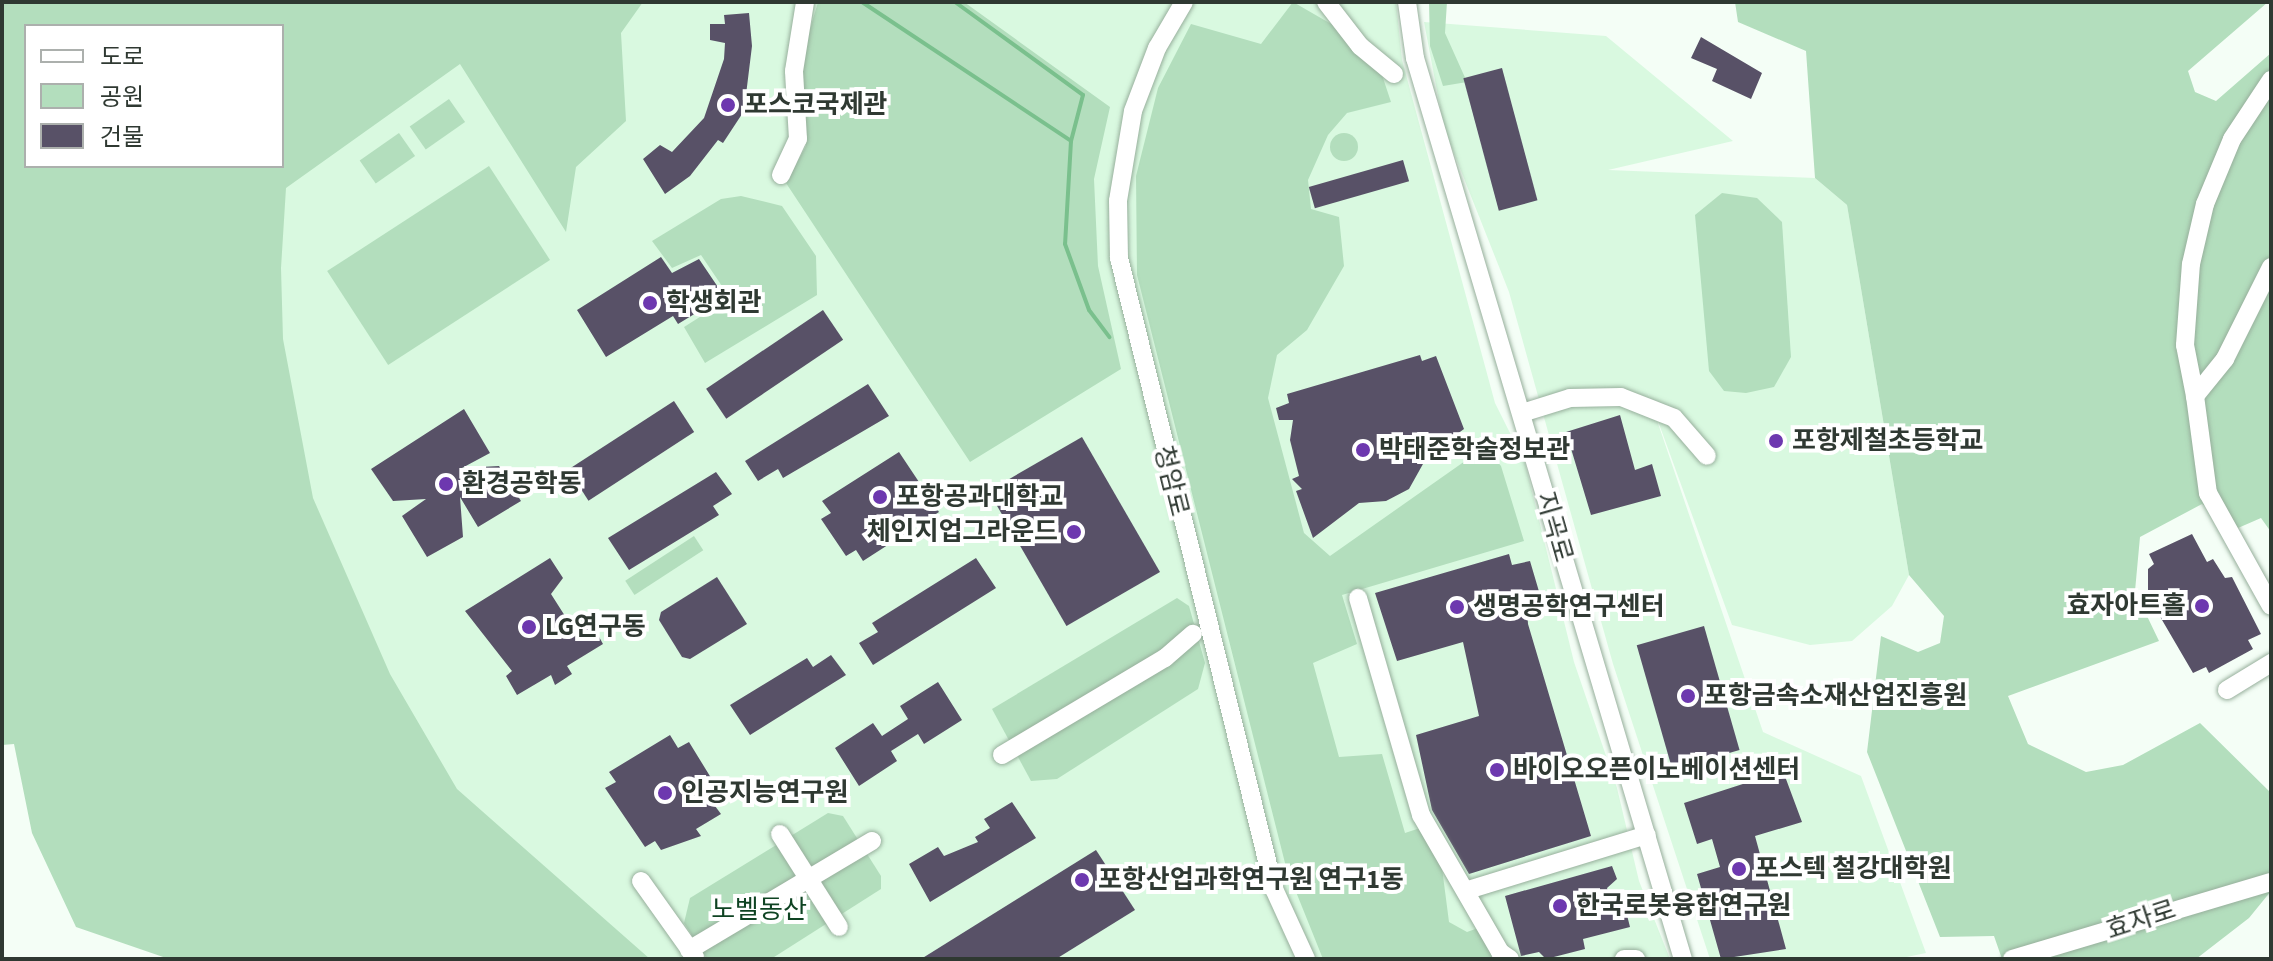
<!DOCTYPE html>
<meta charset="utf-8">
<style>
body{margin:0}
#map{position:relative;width:2273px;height:961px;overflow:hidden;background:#f4fef6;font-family:"Source Sans 3","Noto Sans KR",sans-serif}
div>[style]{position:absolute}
.built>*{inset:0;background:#d9f9e0}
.green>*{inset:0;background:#b3debd;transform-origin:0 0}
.round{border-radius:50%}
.stream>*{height:4px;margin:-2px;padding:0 2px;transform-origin:2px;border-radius:2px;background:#7ac08d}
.building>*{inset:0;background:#585167;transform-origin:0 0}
.roads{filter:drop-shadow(0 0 2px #97af9c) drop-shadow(0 0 2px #97af9c)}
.minor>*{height:18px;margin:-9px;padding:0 9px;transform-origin:9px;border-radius:9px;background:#fff}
.dots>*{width:22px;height:22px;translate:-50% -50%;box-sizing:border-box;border:4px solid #fff;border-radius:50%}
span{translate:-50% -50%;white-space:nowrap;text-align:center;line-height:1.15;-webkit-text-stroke:8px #fff;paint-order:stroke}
.poi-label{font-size:26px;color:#2f3932;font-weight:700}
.left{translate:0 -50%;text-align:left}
.right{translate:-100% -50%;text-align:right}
.street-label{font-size:26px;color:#2f3932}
.park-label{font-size:26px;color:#0e4322}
.frame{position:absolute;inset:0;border:4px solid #2f3932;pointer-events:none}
.legend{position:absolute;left:24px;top:24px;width:260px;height:144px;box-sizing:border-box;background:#fff;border:2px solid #acb0ad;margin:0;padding:10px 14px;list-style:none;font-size:24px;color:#2f3932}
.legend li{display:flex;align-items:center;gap:16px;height:40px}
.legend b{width:40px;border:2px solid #acb0ad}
</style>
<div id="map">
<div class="built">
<i style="clip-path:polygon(398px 2px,1396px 2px,1402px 60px,1495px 403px,1525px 463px,1574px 662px,1617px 788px,1639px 881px,1670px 959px,498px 959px,146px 260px,282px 166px)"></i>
<i style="clip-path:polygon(1424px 22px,1606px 36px,1733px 141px,1608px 170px,1815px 178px,1847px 205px,1909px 575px,1892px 606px,1852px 641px,1810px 645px,1732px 625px,1646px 388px,1763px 732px,1861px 776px,1926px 953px,1897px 959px,1710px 959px,1613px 664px,1509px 292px,1444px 128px)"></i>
</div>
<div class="green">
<i style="clip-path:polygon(evenodd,2px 2px,643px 2px,621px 33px,626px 121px,576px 167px,566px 232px,460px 64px,286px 188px,281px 268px,283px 339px,313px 498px,390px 674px,457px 789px,650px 959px,169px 959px,76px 927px,32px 833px,14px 744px,2px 745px,2px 2px,26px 26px,282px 26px,282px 166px,26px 166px,26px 26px)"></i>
<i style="clip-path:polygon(818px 2px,964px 2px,1110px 107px,1094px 179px,1098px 266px,1121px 369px,970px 462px,786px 183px,806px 146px,801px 60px)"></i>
<i style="clip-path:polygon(1293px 2px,1373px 48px,1391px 102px,1347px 113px,1328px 135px,1308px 180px,1311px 209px,1339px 217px,1344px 266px,1307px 330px,1277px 355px,1268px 398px,1304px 533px,1330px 556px,1485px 447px,1501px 466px,1524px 541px,1342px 595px,1357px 644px,1313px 663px,1339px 757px,1382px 754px,1405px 833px,1420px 828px,1442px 868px,1449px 922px,1467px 932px,1481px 927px,1496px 959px,1323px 959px,1286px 867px,1137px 275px,1136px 176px,1158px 88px,1191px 24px,1261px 44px)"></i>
<i style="clip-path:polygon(1429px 2px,1447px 2px,1445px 33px,1467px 82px,1443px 86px,1430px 46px)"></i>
<i style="clip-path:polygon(1735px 2px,2268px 2px,2188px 71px,2195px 92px,2216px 101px,2271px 53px,2271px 532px,2261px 518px,2238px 528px,2202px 504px,2140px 537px,2135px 591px,2159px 641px,2008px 696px,2028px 744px,2086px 772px,2123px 765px,2200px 723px,2271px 793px,2271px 891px,2249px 918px,2196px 959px,2002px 959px,1994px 936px,1940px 937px,1867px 752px,1881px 636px,1918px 652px,1940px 643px,1944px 616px,1909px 575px,1847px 205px,1815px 178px,1806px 51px,1738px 22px)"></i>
<i style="left:449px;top:99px;width:28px;height:48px;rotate:55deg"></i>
<i class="round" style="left:1330px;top:133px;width:28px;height:28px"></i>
<i style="left:399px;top:133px;width:28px;height:48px;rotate:55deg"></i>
<i style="left:489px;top:166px;width:112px;height:193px;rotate:57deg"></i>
<i style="clip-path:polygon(1722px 193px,1757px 198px,1782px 222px,1791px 357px,1774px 387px,1746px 393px,1724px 391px,1709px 371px,1695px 215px)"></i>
<i style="clip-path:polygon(741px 196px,782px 206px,816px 256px,817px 295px,705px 363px,684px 327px,730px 298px,701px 255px,672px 268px,652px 241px,721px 199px)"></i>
<i style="left:694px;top:536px;width:17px;height:82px;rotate:57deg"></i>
<i style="clip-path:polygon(1177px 598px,1189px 606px,1205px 663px,1198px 689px,1057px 779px,1031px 781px,992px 709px)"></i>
<i style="clip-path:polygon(828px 813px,843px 816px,881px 876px,881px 889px,771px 959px,707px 959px,684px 923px,690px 898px)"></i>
</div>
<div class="stream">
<i style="left:862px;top:2px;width:250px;rotate:33.6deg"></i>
<i style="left:955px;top:2px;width:158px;rotate:36deg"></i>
<i style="left:1083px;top:95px;width:48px;rotate:104.6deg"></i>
<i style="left:1071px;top:141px;width:103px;rotate:93.3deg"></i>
<i style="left:1065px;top:244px;width:70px;rotate:70deg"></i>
<i style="left:1089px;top:310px;width:34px;rotate:53deg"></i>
</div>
<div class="building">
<i style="clip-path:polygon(749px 13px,752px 46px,744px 111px,723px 143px,718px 140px,690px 176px,665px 194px,643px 159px,660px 145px,672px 152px,704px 118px,724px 59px,725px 43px,710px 40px,710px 24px,725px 24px,724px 15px)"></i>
<i style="clip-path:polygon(1701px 37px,1762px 73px,1751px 99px,1712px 81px,1717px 69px,1691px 58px)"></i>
<i style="left:1502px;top:68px;width:137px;height:40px;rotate:75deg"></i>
<i style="left:1403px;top:160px;width:22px;height:98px;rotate:74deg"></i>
<i style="clip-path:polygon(661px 257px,672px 273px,699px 259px,724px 296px,678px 324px,673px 316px,606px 357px,577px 310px)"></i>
<i style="left:823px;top:310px;width:36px;height:141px;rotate:56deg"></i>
<i style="clip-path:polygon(1420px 355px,1422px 361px,1436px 356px,1464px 429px,1428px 455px,1409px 489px,1386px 501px,1359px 503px,1313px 538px,1296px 491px,1302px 489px,1292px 479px,1299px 476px,1290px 440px,1293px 420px,1279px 420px,1276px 408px,1289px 403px,1287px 394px)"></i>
<i style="clip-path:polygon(868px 384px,889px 416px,783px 478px,778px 469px,758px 481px,745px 461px)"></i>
<i style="left:674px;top:401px;width:37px;height:126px;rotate:57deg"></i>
<i style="clip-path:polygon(464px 409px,490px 453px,462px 468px,499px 466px,521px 501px,478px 527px,460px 497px,463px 537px,427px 557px,402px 516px,426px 499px,393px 501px,371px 469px)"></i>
<i style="clip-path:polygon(1620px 415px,1635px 470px,1652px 464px,1661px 496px,1591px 515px,1566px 432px)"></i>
<i style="left:1082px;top:437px;width:156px;height:108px;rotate:60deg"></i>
<i style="clip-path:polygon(899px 452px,939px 512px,863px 561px,856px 550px,846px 556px,821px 519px,831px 513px,822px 501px)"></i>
<i style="clip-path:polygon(716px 472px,732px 494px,713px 506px,719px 515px,629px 570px,608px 538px)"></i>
<i style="clip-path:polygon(2192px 534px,2207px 562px,2213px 559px,2225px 578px,2232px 577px,2261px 634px,2248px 640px,2253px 649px,2209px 673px,2206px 667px,2193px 673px,2148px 596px,2148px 569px,2154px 564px,2149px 554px)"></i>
<i style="clip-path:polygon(1509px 554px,1512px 565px,1530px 561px,1543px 605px,1527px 609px,1528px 624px,1591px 836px,1469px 874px,1432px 810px,1416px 735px,1479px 716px,1463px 642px,1397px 661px,1375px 593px)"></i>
<i style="clip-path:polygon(550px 558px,563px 578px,551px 594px,572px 627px,592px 624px,603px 644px,567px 666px,572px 674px,555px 685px,551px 675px,517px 695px,506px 676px,512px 671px,465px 611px)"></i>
<i style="clip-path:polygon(976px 558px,996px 588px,873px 665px,859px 643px,878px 632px,872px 623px)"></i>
<i style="clip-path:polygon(717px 577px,747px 624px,690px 659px,682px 657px,659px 620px,661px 612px)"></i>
<i style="left:1704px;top:626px;width:129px;height:70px;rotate:74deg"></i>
<i style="clip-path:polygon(831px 655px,846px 675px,750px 735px,730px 705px,807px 658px,813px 667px)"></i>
<i style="clip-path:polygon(938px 682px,962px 720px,924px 744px,918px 734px,891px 751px,897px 761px,859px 786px,835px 748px,873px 723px,882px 736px,908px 719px,900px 706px)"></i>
<i style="clip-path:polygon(670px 735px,678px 748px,689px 742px,724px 799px,715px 806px,721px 814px,696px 829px,701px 836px,661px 850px,655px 841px,645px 847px,605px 788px,616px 782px,609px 772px)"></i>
<i style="clip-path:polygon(1783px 771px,1802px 822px,1755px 836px,1786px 949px,1721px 959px,1697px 874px,1720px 867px,1712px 839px,1697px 844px,1684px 803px)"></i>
<i style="clip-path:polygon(1012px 802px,1036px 838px,930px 902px,909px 864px,938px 847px,944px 856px,978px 842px,975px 837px,990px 828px,984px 819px)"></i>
<i style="clip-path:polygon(1096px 850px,1135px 910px,1056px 959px,921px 959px)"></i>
<i style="clip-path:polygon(1612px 866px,1617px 879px,1607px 888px,1615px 916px,1627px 915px,1630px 927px,1583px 939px,1585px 949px,1546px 959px,1539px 952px,1521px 956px,1505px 896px)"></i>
</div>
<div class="roads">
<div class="minor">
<i style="left:1184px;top:2px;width:53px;rotate:120.4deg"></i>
<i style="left:1157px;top:48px;width:67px;rotate:110.9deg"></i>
<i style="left:1133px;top:111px;width:91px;rotate:99.5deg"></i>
<i style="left:1118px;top:201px;width:57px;rotate:89deg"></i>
<i style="left:1119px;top:258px;width:650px;rotate:76.2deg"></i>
<i style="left:1274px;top:889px;width:77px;rotate:65.4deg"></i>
<i style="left:1326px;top:2px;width:56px;rotate:52.3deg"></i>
<i style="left:1360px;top:46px;width:44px;rotate:39.5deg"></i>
<i style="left:1407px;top:2px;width:57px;rotate:81.9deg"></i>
<i style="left:1415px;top:58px;width:940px;rotate:73.44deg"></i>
<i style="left:781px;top:175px;width:40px;rotate:-65deg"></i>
<i style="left:798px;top:139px;width:68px;rotate:-93.4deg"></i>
<i style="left:794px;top:71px;width:70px;rotate:-80.9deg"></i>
<i style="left:2271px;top:267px;width:103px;rotate:116.6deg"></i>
<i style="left:2225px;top:359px;width:48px;rotate:129deg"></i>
<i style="left:2195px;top:396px;width:98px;rotate:82.4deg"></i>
<i style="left:2208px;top:493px;width:129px;rotate:60.9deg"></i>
<i style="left:2195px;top:396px;width:52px;rotate:-101.1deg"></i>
<i style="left:2185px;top:345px;width:81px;rotate:-85.8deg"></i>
<i style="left:2191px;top:264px;width:62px;rotate:-76.9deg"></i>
<i style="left:2205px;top:204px;width:70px;rotate:-67.4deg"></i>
<i style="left:2232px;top:139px;width:71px;rotate:-56.5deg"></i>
<i style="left:1522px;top:413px;width:50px;rotate:-17.4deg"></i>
<i style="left:1570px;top:398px;width:51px;rotate:-1.1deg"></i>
<i style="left:1621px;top:397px;width:57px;rotate:21.6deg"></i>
<i style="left:1674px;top:418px;width:50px;rotate:49deg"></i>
<i style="left:1358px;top:598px;width:226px;rotate:73.8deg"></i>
<i style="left:1421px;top:815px;width:158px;rotate:60deg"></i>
<i style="left:1500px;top:952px;width:12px;rotate:35deg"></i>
<i style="left:2227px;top:690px;width:52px;rotate:-31.5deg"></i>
<i style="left:1002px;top:755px;width:190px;rotate:-30.8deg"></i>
<i style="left:1165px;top:658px;width:37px;rotate:-41deg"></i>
<i style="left:780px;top:834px;width:110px;rotate:57.6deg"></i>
<i style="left:641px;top:881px;width:93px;rotate:54.6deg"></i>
<i style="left:1468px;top:890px;width:187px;rotate:-17.1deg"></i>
<i style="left:689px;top:950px;width:213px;rotate:-30.8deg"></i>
<i style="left:1624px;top:959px;width:12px"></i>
<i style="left:2012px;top:959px;width:270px;rotate:-16.6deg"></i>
</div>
</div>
<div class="dots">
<i style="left:728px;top:105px;background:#6d38af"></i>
<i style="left:650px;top:303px;background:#6d38af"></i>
<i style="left:1776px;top:441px;background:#6d38af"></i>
<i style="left:1363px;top:450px;background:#6d38af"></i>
<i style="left:446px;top:484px;background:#6d38af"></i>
<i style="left:880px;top:497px;background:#6d38af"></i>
<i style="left:1074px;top:532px;background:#6d38af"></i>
<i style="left:2202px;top:606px;background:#6d38af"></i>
<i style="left:1457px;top:607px;background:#6d38af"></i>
<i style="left:529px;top:627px;background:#6d38af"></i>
<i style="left:1688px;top:696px;background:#6d38af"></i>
<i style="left:1497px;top:770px;background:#6d38af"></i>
<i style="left:665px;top:793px;background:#6d38af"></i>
<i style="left:1739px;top:869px;background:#6d38af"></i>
<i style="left:1082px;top:880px;background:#6d38af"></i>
<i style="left:1560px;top:906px;background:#6d38af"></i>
</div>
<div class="poi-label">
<span class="left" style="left:744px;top:105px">포스코국제관</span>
<span class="left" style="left:666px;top:303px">학생회관</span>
<span class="left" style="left:1792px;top:441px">포항제철초등학교</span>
<span class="left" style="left:1379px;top:450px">박태준학술정보관</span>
<span class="left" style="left:462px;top:484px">환경공학동</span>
<span class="left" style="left:896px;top:497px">포항공과대학교</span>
<span class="right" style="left:1058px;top:532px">체인지업그라운드</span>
<span class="right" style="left:2186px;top:606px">효자아트홀</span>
<span class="left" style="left:1473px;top:607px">생명공학연구센터</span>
<span class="left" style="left:545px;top:627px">LG연구동</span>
<span class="left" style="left:1704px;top:696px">포항금속소재산업진흥원</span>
<span class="left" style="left:1513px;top:770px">바이오오픈이노베이션센터</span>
<span class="left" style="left:681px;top:793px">인공지능연구원</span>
<span class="left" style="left:1755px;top:869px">포스텍 철강대학원</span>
<span class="left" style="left:1098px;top:880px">포항산업과학연구원 연구1동</span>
<span class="left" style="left:1576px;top:906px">한국로봇융합연구원</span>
</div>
<div class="street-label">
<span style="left:1171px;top:481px;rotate:76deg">청암로</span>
<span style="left:1554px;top:527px;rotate:74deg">지곡로</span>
<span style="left:2141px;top:920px;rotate:-18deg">효자로</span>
</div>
<div class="park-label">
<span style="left:759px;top:910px">노벨동산</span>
</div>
<div class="frame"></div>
<ul class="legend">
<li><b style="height:10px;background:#fff"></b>도로</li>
<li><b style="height:22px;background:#b3debd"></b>공원</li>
<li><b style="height:22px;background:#585167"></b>건물</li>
</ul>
</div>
